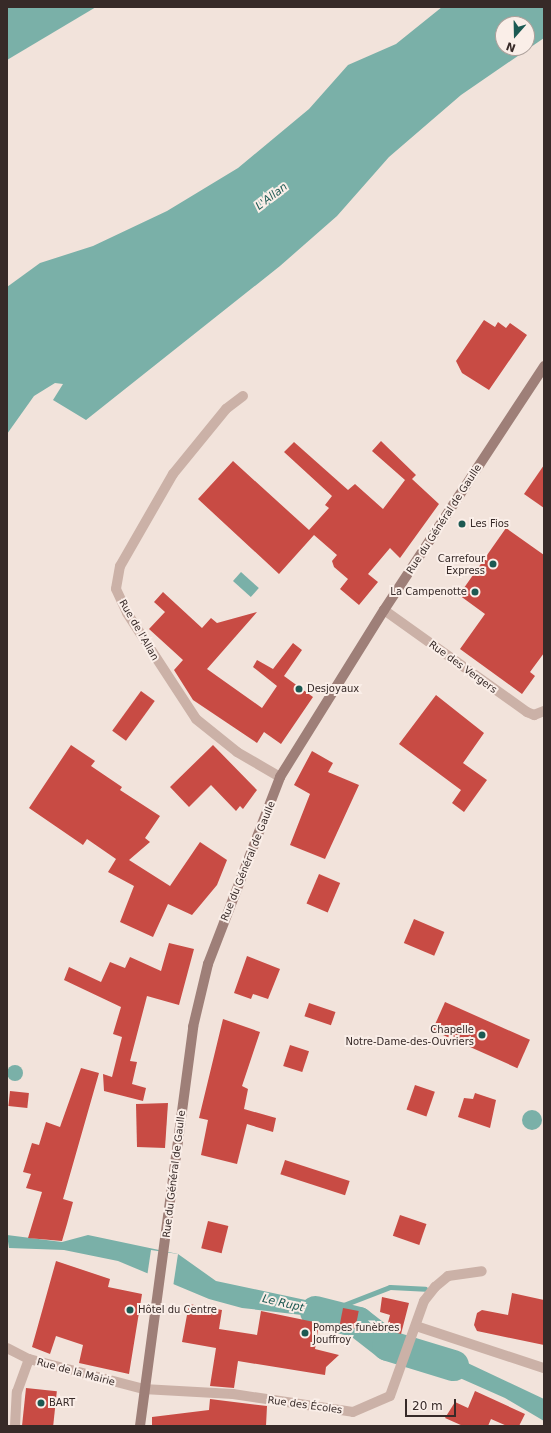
<!DOCTYPE html>
<meta charset="utf-8">
<style>
body{margin:0}
#map{position:relative;width:551px;height:1433px;overflow:hidden;background:#f2e3db;font-family:"DejaVu Sans",sans-serif}
div>[style]{position:absolute}
.water>*{inset:0;background:#7ab0a8;transform-origin:0 0}
.round{border-radius:50%}
.pier>*{inset:0;background:#f2e3db}
.stream>*{height:5px;margin:-2.5px;padding:0 2.5px;transform-origin:2.5px;border-radius:2.5px;background:#7ab0a8}
.river>*{height:31px;margin:-15.5px;padding:0 15.5px;transform-origin:15.5px;border-radius:15.5px;background:#7ab0a8}
.building>*{inset:0;background:#c84b44;transform-origin:0 0}
.minor>*{height:10px;margin:-5px;padding:0 5px;transform-origin:5px;border-radius:5px;background:#cbb1a7}
.secondary>*{height:10px;margin:-5px;padding:0 5px;transform-origin:5px;border-radius:5px;background:#9e7f78}
.dots>*{width:11px;height:11px;translate:-50% -50%;box-sizing:border-box;border:2px solid #faeee8;border-radius:50%}
span{translate:-50% -50%;white-space:nowrap;text-align:center;line-height:1.15;-webkit-text-stroke:4px #faeee8;paint-order:stroke}
.street-label{font-size:10px;color:#372a28}
.poi-label{font-size:10px;color:#372a28}
.left{translate:0 -50%;text-align:left}
.right{translate:-100% -50%;text-align:right}
.water-label{font-size:11px;color:#1c5952;font-style:italic}
.frame{position:absolute;inset:0;border:8px solid #372a28;pointer-events:none}
.north{position:absolute;left:495px;top:16px;width:40px;height:40px;box-sizing:border-box;background:#faeee8;border:1px solid #aca09b;border-radius:50%;rotate:200deg;font-size:11px;font-weight:700;line-height:16px;text-align:center;color:#372a28}
.north::after{content:'';display:block;margin:auto;width:14px;height:18px;background:#1c5952;clip-path:polygon(50% 0,100% 100%,50% 72%,0 100%)}
.scale{position:absolute;left:405px;top:1399px;width:51px;height:18px;box-sizing:border-box;border:2px solid #372a28;border-top:0;padding-left:5px;font-size:12px;line-height:14px;white-space:nowrap;color:#372a28;-webkit-text-stroke:3px #faeee8;paint-order:stroke}
</style>
<div id="map">
<div class="water">
<i style="clip-path:polygon(7px 7px,96px 7px,7px 60px)"></i>
<i style="clip-path:polygon(evenodd,442px 7px,544px 7px,544px 38px,461px 95px,389px 157px,337px 216px,280px 266px,86px 420px,53px 400px,63px 384px,55px 383px,34px 396px,7px 434px,7px 287px,40px 263px,93px 246px,167px 211px,238px 168px,309px 109px,348px 65px,396px 44px,442px 7px,503px 24px,527px 24px,527px 48px,503px 48px,503px 24px)"></i>
<i style="left:241px;top:572px;width:24px;height:12px;rotate:42deg"></i>
<i class="round" style="left:7px;top:1065px;width:16px;height:16px"></i>
<i class="round" style="left:522px;top:1110px;width:20px;height:20px"></i>
<i style="clip-path:polygon(7px 1235px,62px 1242px,88px 1235px,178px 1254px,216px 1281px,343px 1308px,339px 1326px,311px 1316px,242px 1308px,209px 1299px,118px 1261px,64px 1250px,9px 1248px)"></i>
<i style="clip-path:polygon(419px 1348px,457px 1358px,544px 1399px,544px 1421px,505px 1398px,453px 1375px,409px 1361px,414px 1350px)"></i>
</div>
<div class="pier">
<i style="clip-path:polygon(151px 1250px,178px 1254px,173px 1287px,147px 1277px)"></i>
</div>
<div class="stream">
<i style="left:328px;top:1311px;width:66px;rotate:-21.2deg"></i>
<i style="left:390px;top:1287px;width:35px;rotate:3deg"></i>
</div>
<div class="river">
<i style="left:315px;top:1311px;width:44px;rotate:14.3deg"></i>
<i style="left:358px;top:1322px;width:37px;rotate:38deg"></i>
<i style="left:387px;top:1345px;width:69px;rotate:16.9deg"></i>
</div>
<div class="building">
<i style="clip-path:polygon(484px 320px,495px 327px,498px 322px,506px 328px,510px 323px,527px 335px,489px 390px,462px 373px,456px 361px)"></i>
<i style="clip-path:polygon(381px 441px,416px 475px,412px 479px,439px 504px,400px 558px,390px 548px,368px 574px,378px 582px,359px 605px,340px 589px,348px 579px,334px 567px,332px 561px,337px 555px,314px 535px,279px 574px,198px 499px,233px 461px,309px 530px,329px 508px,325px 505px,332px 496px,284px 452px,294px 442px,348px 490px,355px 484px,383px 509px,405px 480px,372px 451px)"></i>
<i style="clip-path:polygon(544px 465px,544px 508px,524px 494px)"></i>
<i style="clip-path:polygon(506px 528px,544px 555px,544px 653px,530px 672px,535px 676px,522px 694px,460px 649px,485px 614px,459px 595px)"></i>
<i style="clip-path:polygon(163px 592px,202px 628px,211px 618px,217px 623px,257px 612px,207px 669px,262px 708px,277px 686px,253px 667px,257px 660px,273px 669px,293px 643px,302px 650px,284px 676px,313px 697px,281px 744px,264px 732px,257px 743px,193px 700px,174px 670px,183px 660px,149px 629px,165px 612px,154px 602px)"></i>
<i style="left:141px;top:691px;width:17px;height:49px;rotate:36deg"></i>
<i style="clip-path:polygon(436px 695px,484px 733px,463px 763px,487px 780px,464px 812px,452px 803px,461px 790px,399px 744px)"></i>
<i style="clip-path:polygon(71px 745px,95px 761px,91px 766px,122px 787px,120px 790px,160px 816px,145px 838px,150px 842px,129px 860px,170px 886px,200px 842px,227px 860px,217px 885px,192px 915px,168px 904px,153px 937px,120px 922px,134px 886px,108px 872px,116px 859px,87px 839px,83px 845px,29px 808px)"></i>
<i style="clip-path:polygon(213px 745px,257px 790px,243px 809px,240px 806px,236px 811px,211px 785px,189px 807px,170px 787px)"></i>
<i style="clip-path:polygon(312px 751px,333px 763px,328px 772px,359px 785px,325px 859px,290px 845px,310px 794px,294px 785px)"></i>
<i style="left:319px;top:874px;width:23px;height:32px;rotate:23deg"></i>
<i style="left:414px;top:919px;width:33px;height:26px;rotate:23deg"></i>
<i style="clip-path:polygon(169px 943px,194px 949px,179px 1005px,147px 996px,130px 1061px,137px 1062px,132px 1084px,146px 1088px,143px 1101px,104px 1091px,103px 1074px,112px 1077px,122px 1037px,113px 1034px,121px 1007px,64px 980px,69px 967px,101px 982px,110px 962px,125px 968px,130px 957px,161px 971px)"></i>
<i style="clip-path:polygon(247px 956px,280px 969px,268px 999px,253px 994px,251px 999px,234px 993px)"></i>
<i style="left:445px;top:1002px;width:93px;height:31px;rotate:24deg"></i>
<i style="left:309px;top:1003px;width:28px;height:14px;rotate:19deg"></i>
<i style="clip-path:polygon(223px 1019px,260px 1032px,242px 1086px,248px 1089px,244px 1109px,276px 1118px,273px 1132px,247px 1124px,237px 1164px,201px 1155px,208px 1120px,199px 1118px)"></i>
<i style="left:290px;top:1045px;width:20px;height:22px;rotate:18deg"></i>
<i style="clip-path:polygon(81px 1068px,99px 1073px,63px 1199px,73px 1202px,67px 1224px,62px 1241px,28px 1238px,42px 1192px,26px 1188px,31px 1174px,23px 1172px,32px 1143px,39px 1145px,46px 1122px,60px 1127px)"></i>
<i style="left:415px;top:1085px;width:21px;height:26px;rotate:19deg"></i>
<i style="left:10px;top:1091px;width:19px;height:15px;rotate:6deg"></i>
<i style="clip-path:polygon(475px 1093px,496px 1100px,490px 1128px,458px 1117px,464px 1098px,473px 1099px)"></i>
<i style="clip-path:polygon(168px 1103px,165px 1148px,137px 1147px,136px 1104px)"></i>
<i style="left:285px;top:1160px;width:68px;height:15px;rotate:18deg"></i>
<i style="left:400px;top:1215px;width:28px;height:22px;rotate:19deg"></i>
<i style="left:208px;top:1221px;width:21px;height:28px;rotate:14deg"></i>
<i style="clip-path:polygon(56px 1261px,110px 1279px,108px 1287px,142px 1294px,129px 1374px,79px 1363px,83px 1345px,56px 1336px,50px 1354px,32px 1347px)"></i>
<i style="clip-path:polygon(512px 1293px,544px 1300px,544px 1345px,477px 1331px,474px 1325px,477px 1313px,482px 1310px,508px 1315px)"></i>
<i style="clip-path:polygon(382px 1297px,409px 1303px,401px 1334px,386px 1330px,390px 1315px,380px 1312px)"></i>
<i style="clip-path:polygon(189px 1304px,222px 1310px,219px 1329px,257px 1335px,261px 1311px,319px 1323px,315px 1349px,339px 1355px,326px 1367px,325px 1375px,238px 1361px,234px 1388px,210px 1386px,216px 1348px,182px 1342px)"></i>
<i style="left:343px;top:1308px;width:16px;height:18px;rotate:11deg"></i>
<i style="left:26px;top:1388px;width:31px;height:38px;rotate:6deg"></i>
<i style="clip-path:polygon(475px 1391px,525px 1414px,519px 1426px,507px 1426px,491px 1419px,488px 1426px,463px 1426px,445px 1418px,455px 1402px,468px 1408px)"></i>
<i style="clip-path:polygon(210px 1399px,267px 1406px,266px 1426px,152px 1426px,152px 1417px,209px 1410px)"></i>
</div>
<div class="minor">
<i style="left:243px;top:396px;width:21px;rotate:143deg"></i>
<i style="left:226px;top:409px;width:84px;rotate:129.2deg"></i>
<i style="left:173px;top:474px;width:106px;rotate:119.9deg"></i>
<i style="left:120px;top:566px;width:23px;rotate:100deg"></i>
<i style="left:116px;top:589px;width:26px;rotate:65deg"></i>
<i style="left:127px;top:613px;width:126px;rotate:56.9deg"></i>
<i style="left:196px;top:719px;width:53px;rotate:38.8deg"></i>
<i style="left:237px;top:752px;width:50px;rotate:30.2deg"></i>
<i style="left:384px;top:610px;width:176px;rotate:35.5deg"></i>
<i style="left:527px;top:712px;width:8px;rotate:23deg"></i>
<i style="left:534px;top:715px;width:11px;rotate:-22deg"></i>
<i style="left:416px;top:1326px;width:135px;rotate:18.2deg"></i>
<i style="left:7px;top:1348px;width:25px;rotate:27deg"></i>
<i style="left:29px;top:1359px;width:118px;rotate:14.7deg"></i>
<i style="left:143px;top:1389px;width:90px;rotate:3.2deg"></i>
<i style="left:233px;top:1394px;width:121px;rotate:8.5deg"></i>
<i style="left:353px;top:1412px;width:40px;rotate:-23.4deg"></i>
<i style="left:390px;top:1396px;width:101px;rotate:-70.3deg"></i>
<i style="left:424px;top:1301px;width:18px;rotate:-52deg"></i>
<i style="left:435px;top:1287px;width:17px;rotate:-40deg"></i>
<i style="left:448px;top:1276px;width:34px;rotate:-8deg"></i>
<i style="left:15px;top:1426px;width:34px;rotate:-87deg"></i>
<i style="left:17px;top:1392px;width:35px;rotate:-70deg"></i>
</div>
<div class="secondary">
<i style="left:140px;top:1426px;width:403px;rotate:-82.4deg"></i>
<i style="left:193px;top:1027px;width:65px;rotate:-76.6deg"></i>
<i style="left:208px;top:964px;width:200px;rotate:-68.9deg"></i>
<i style="left:280px;top:777px;width:197px;rotate:-58.1deg"></i>
<i style="left:384px;top:610px;width:292px;rotate:-56.7deg"></i>
</div>
<div class="dots">
<i style="left:462px;top:524px;background:#1c5952"></i>
<i style="left:493px;top:564px;background:#1c5952"></i>
<i style="left:475px;top:592px;background:#1c5952"></i>
<i style="left:299px;top:689px;background:#1c5952"></i>
<i style="left:482px;top:1035px;background:#1c5952"></i>
<i style="left:130px;top:1310px;background:#1c5952"></i>
<i style="left:305px;top:1333px;background:#1c5952"></i>
<i style="left:41px;top:1403px;background:#1c5952"></i>
</div>
<div class="street-label">
<span style="left:444px;top:519px;rotate:-57deg">Rue du Général de Gaulle</span>
<span style="left:139px;top:630px;rotate:60deg">Rue de l'Allan</span>
<span style="left:463px;top:667px;rotate:36deg">Rue des Vergers</span>
<span style="left:248px;top:861px;rotate:-68deg">Rue du Général de Gaulle</span>
<span style="left:174px;top:1174px;rotate:-83deg">Rue du Général de Gaulle</span>
<span style="left:76px;top:1372px;rotate:15deg">Rue de la Mairie</span>
<span style="left:305px;top:1405px;rotate:8deg">Rue des Écoles</span>
</div>
<div class="poi-label">
<span class="left" style="left:470px;top:524px">Les Fios</span>
<span class="right" style="left:485px;top:564px">Carrefour<br>Express</span>
<span class="right" style="left:467px;top:592px">La Campenotte</span>
<span class="left" style="left:307px;top:689px">Desjoyaux</span>
<span class="right" style="left:474px;top:1035px">Chapelle<br>Notre-Dame-des-Ouvriers</span>
<span class="left" style="left:138px;top:1310px">Hôtel du Centre</span>
<span class="left" style="left:313px;top:1333px">Pompes funèbres<br>Jouffroy</span>
<span class="left" style="left:49px;top:1403px">BART</span>
</div>
<div class="water-label">
<span style="left:272px;top:197px;rotate:-37deg">L'Allan</span>
<span style="left:283px;top:1304px;rotate:13deg">Le Rupt</span>
</div>
<div class="frame"></div>
<div class="north">N</div>
<div class="scale">20 m</div>
</div>
